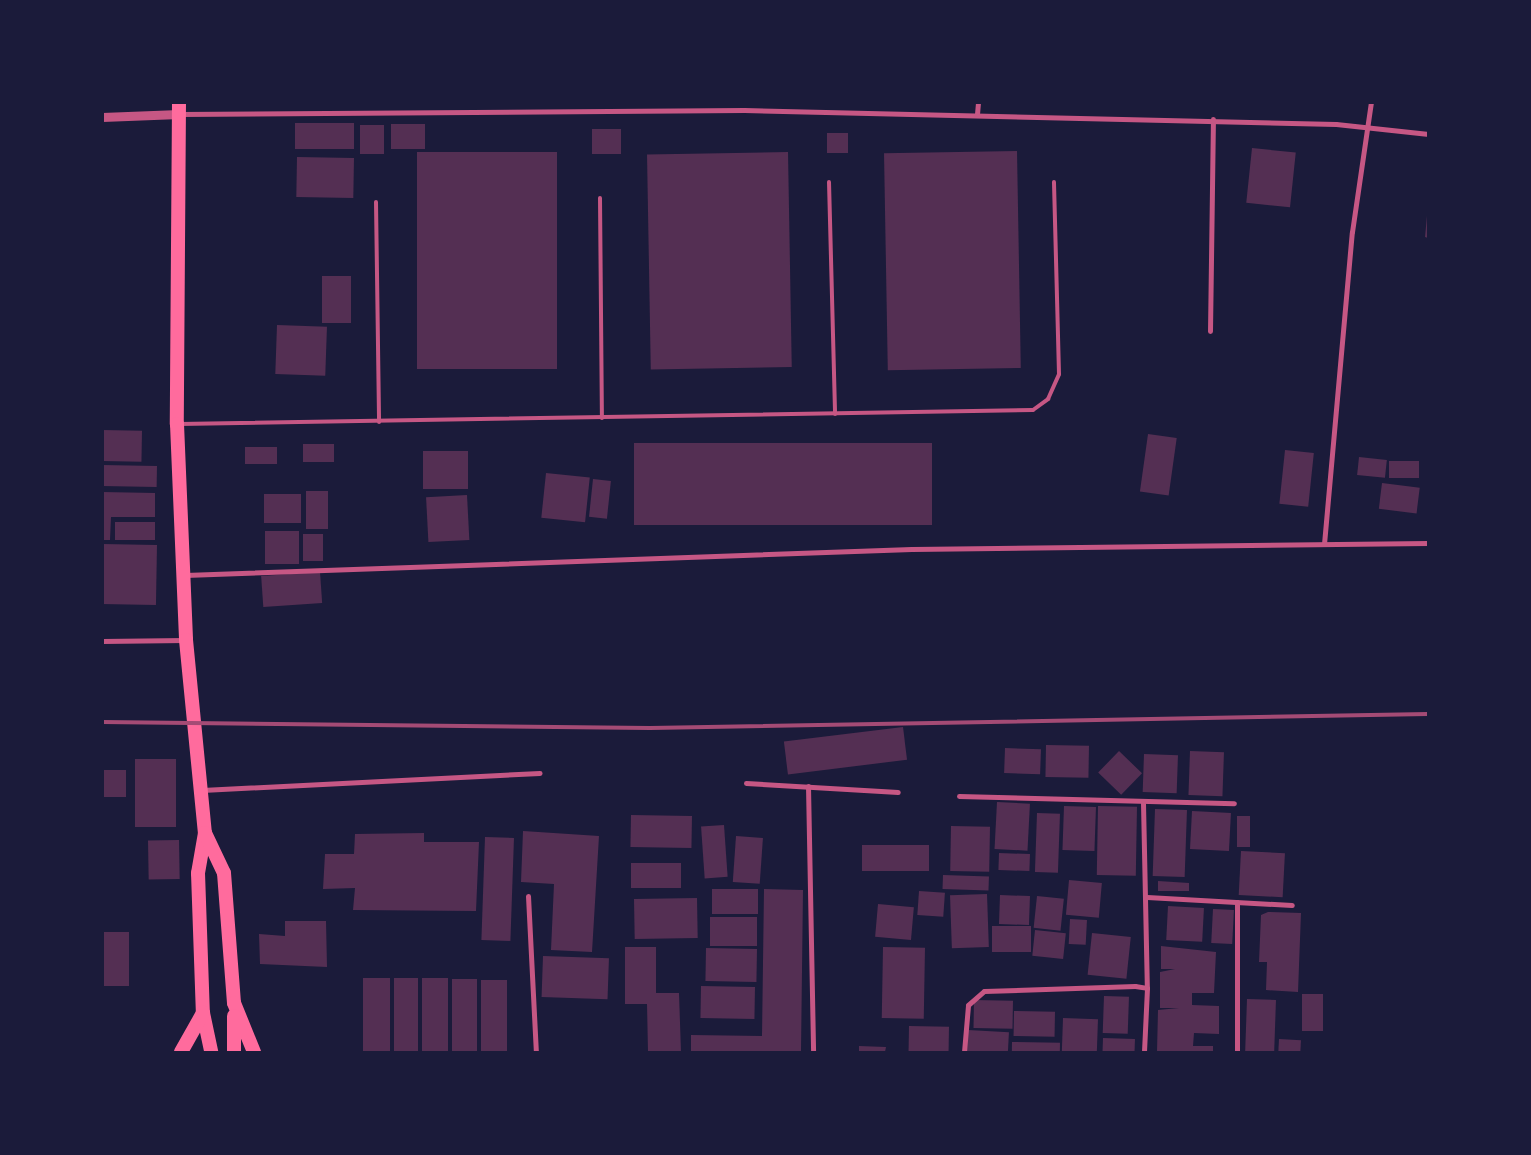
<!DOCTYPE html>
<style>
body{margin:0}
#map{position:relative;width:1531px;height:1155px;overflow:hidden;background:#1b1b3a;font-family:"PT Sans Narrow",sans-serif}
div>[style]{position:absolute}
.building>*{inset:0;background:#542f53;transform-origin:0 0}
.service>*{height:4px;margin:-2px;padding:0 2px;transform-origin:2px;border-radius:2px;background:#c65784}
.minor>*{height:5px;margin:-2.5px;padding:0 2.5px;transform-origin:2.5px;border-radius:2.5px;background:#c65784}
.tertiary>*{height:9px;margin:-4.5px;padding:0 4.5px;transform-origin:4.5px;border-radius:4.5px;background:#c65784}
.trunk>*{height:14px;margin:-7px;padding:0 7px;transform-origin:7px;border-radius:7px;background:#ff6b9d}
.rail>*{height:4px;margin:-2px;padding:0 2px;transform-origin:2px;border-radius:2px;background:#a44b75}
span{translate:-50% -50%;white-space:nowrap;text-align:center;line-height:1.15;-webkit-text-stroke:4px #1b1b3a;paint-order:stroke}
.frame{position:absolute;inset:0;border:104px solid #1b1b3a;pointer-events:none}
</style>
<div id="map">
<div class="building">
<i style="left:354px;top:123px;width:26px;height:59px;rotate:90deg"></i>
<i style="left:391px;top:124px;width:34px;height:25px"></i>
<i style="left:360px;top:125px;width:24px;height:29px"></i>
<i style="left:592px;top:129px;width:29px;height:25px"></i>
<i style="left:827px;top:133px;width:21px;height:20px"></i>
<i style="left:1252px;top:148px;width:44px;height:55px;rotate:6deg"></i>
<i style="left:1017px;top:151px;width:217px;height:133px;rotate:89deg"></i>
<i style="left:417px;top:152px;width:140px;height:217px"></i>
<i style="left:788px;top:152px;width:215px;height:141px;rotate:89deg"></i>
<i style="left:297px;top:157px;width:57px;height:40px;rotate:1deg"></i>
<i style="clip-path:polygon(1427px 216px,1428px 217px,1428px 238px,1425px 237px)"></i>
<i style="left:322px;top:276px;width:29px;height:47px"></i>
<i style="left:277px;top:325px;width:50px;height:49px;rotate:2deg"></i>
<i style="left:102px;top:430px;width:40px;height:31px;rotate:1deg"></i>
<i style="left:1148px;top:434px;width:29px;height:58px;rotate:8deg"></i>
<i style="left:634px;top:443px;width:298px;height:82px"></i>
<i style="left:303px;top:444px;width:31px;height:18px"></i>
<i style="left:245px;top:447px;width:32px;height:17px"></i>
<i style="left:1285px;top:450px;width:29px;height:54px;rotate:6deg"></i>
<i style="left:423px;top:451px;width:45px;height:38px"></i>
<i style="left:1359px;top:457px;width:28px;height:18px;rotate:6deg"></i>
<i style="left:1419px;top:461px;width:17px;height:30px;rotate:90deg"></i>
<i style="left:102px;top:465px;width:55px;height:21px;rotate:1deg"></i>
<i style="left:546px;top:473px;width:44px;height:45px;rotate:6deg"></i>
<i style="left:593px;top:479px;width:18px;height:38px;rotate:6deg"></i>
<i style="left:1382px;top:483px;width:38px;height:26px;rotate:7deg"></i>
<i style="left:306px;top:491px;width:22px;height:38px"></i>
<i style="clip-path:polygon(102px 492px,155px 493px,155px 517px,111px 517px,110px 540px,102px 540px)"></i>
<i style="left:264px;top:494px;width:37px;height:29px"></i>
<i style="left:467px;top:495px;width:45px;height:41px;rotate:87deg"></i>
<i style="left:115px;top:522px;width:40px;height:18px"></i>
<i style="left:265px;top:531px;width:34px;height:33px"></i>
<i style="left:303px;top:534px;width:20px;height:27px"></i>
<i style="left:102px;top:544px;width:55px;height:60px;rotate:1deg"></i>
<i style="left:320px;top:572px;width:31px;height:59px;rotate:86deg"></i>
<i style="left:903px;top:727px;width:33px;height:120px;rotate:83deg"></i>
<i style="left:1046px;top:745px;width:43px;height:32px;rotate:1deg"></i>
<i style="left:1005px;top:748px;width:36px;height:25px;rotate:2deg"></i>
<i style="left:1119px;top:751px;width:32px;height:30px;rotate:44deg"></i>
<i style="left:1190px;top:751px;width:34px;height:44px;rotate:2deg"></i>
<i style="left:1144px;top:754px;width:34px;height:38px;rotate:2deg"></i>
<i style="left:135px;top:759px;width:41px;height:68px"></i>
<i style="left:102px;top:770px;width:24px;height:27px"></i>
<i style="left:997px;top:802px;width:33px;height:47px;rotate:3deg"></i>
<i style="left:1064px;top:806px;width:32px;height:44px;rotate:2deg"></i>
<i style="left:1098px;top:806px;width:39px;height:69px;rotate:1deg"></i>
<i style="left:1155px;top:809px;width:32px;height:67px;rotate:2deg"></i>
<i style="left:1192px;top:811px;width:39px;height:38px;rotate:3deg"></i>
<i style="left:1037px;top:813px;width:23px;height:59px;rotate:2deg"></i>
<i style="left:631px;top:815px;width:61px;height:32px;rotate:1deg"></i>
<i style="left:1237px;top:816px;width:13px;height:31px"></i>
<i style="left:724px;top:825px;width:52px;height:23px;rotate:86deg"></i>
<i style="left:951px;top:826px;width:39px;height:45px;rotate:1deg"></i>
<i style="clip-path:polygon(523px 831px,599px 836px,592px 952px,551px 950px,554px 884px,521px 882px)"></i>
<i style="clip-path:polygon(424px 833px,424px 842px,479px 842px,476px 911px,353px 910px,355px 888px,323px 889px,325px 854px,354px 854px,355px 834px)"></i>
<i style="left:736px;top:836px;width:27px;height:46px;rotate:4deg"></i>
<i style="left:485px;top:837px;width:29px;height:103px;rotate:2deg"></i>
<i style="left:179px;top:840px;width:39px;height:31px;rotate:89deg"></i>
<i style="left:862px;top:845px;width:67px;height:26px"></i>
<i style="left:1241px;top:851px;width:44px;height:44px;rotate:3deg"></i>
<i style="left:999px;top:853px;width:31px;height:17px;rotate:2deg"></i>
<i style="left:631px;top:863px;width:50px;height:25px"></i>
<i style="left:943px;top:875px;width:46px;height:14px;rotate:2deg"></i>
<i style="left:1069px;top:880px;width:33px;height:35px;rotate:5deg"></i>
<i style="clip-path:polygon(1158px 881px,1189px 883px,1189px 891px,1158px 891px)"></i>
<i style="left:712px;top:889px;width:46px;height:25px"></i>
<i style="clip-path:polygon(764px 889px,803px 890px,801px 1052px,691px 1052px,691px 1035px,762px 1036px)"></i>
<i style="left:919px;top:891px;width:26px;height:24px;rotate:4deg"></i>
<i style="left:987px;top:894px;width:53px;height:37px;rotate:88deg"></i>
<i style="left:1000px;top:895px;width:30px;height:29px;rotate:2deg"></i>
<i style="left:1037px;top:896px;width:27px;height:32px;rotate:6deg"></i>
<i style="left:697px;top:898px;width:40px;height:63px;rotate:89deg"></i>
<i style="left:878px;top:904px;width:36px;height:33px;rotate:5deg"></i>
<i style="left:1168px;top:906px;width:36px;height:34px;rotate:3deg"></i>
<i style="left:1213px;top:909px;width:21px;height:34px;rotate:3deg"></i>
<i style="clip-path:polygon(1268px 912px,1301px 913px,1298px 992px,1266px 990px,1267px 962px,1259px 962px,1261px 915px)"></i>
<i style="left:710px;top:917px;width:47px;height:29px"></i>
<i style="left:1070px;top:919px;width:17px;height:25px;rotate:3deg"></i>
<i style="clip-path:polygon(285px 921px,326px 921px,327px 967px,260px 964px,259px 934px,285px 936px)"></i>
<i style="left:992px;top:926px;width:39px;height:26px"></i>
<i style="left:1035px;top:930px;width:31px;height:26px;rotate:6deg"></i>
<i style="left:102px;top:932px;width:27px;height:54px"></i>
<i style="left:1092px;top:933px;width:39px;height:42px;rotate:6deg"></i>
<i style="clip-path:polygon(1161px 946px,1216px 952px,1214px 993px,1192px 993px,1192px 1005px,1219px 1006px,1219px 1034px,1194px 1033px,1193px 1046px,1213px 1046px,1213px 1052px,1157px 1052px,1158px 1010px,1179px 1008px,1160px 1008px,1160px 972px,1175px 969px,1161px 969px)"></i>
<i style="clip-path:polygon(625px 947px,656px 947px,656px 993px,679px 993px,681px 1052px,648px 1052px,647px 1004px,625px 1004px)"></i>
<i style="left:883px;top:947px;width:42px;height:71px;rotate:1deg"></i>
<i style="left:706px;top:948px;width:51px;height:33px;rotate:1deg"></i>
<i style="left:543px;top:956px;width:66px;height:41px;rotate:2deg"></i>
<i style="left:363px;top:978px;width:27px;height:74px"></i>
<i style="left:394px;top:978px;width:24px;height:74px"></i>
<i style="left:422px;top:978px;width:26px;height:74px"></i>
<i style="left:452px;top:979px;width:25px;height:73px"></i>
<i style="left:481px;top:980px;width:26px;height:72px"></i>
<i style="left:701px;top:986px;width:54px;height:32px;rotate:1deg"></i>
<i style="left:1302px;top:994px;width:21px;height:37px"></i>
<i style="left:1104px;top:996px;width:25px;height:37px;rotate:2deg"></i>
<i style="left:1247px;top:999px;width:29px;height:53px;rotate:2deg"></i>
<i style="left:974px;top:1000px;width:39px;height:28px;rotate:1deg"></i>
<i style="left:1014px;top:1011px;width:41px;height:25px;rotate:1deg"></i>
<i style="left:1063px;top:1018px;width:35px;height:34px;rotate:2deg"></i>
<i style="left:909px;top:1026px;width:40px;height:26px;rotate:1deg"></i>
<i style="left:968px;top:1030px;width:41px;height:22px;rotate:3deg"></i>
<i style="left:1103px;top:1038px;width:32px;height:14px;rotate:2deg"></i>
<i style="left:1279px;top:1039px;width:22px;height:13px;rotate:3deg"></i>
<i style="left:1012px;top:1042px;width:48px;height:10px;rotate:1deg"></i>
<i style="clip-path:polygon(859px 1046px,886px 1047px,885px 1052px,859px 1052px)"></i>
</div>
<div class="service">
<i style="left:829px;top:182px;width:232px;rotate:88.5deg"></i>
<i style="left:600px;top:198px;width:220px;rotate:89.5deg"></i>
<i style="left:376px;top:202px;width:220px;rotate:89.2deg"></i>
<i style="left:179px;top:424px;width:854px;rotate:-0.94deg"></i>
<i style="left:1033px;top:410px;width:19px;rotate:-36deg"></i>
<i style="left:1048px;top:399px;width:27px;rotate:-66deg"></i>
<i style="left:1059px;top:374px;width:192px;rotate:-91.5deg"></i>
</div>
<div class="minor">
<i style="left:180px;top:114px;width:564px;rotate:-0.41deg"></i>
<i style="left:744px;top:110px;width:592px;rotate:1.35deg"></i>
<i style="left:1336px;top:124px;width:93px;rotate:6.2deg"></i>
<i style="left:977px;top:114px;width:12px;rotate:-85deg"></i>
<i style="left:1210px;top:331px;width:212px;rotate:-89.2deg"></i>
<i style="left:1324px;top:544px;width:313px;rotate:-84.9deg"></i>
<i style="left:1352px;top:232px;width:131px;rotate:-81.7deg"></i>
<i style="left:185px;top:575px;width:727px;rotate:-2.05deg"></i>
<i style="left:912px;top:549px;width:516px;rotate:-0.67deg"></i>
<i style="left:102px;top:641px;width:83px;rotate:-0.7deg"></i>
<i style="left:746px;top:783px;width:152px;rotate:3.4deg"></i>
<i style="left:808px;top:786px;width:266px;rotate:88.9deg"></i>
<i style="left:202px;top:790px;width:338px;rotate:-2.9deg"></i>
<i style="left:959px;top:796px;width:275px;rotate:1.5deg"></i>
<i style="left:1143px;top:803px;width:185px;rotate:88.8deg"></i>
<i style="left:528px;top:896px;width:156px;rotate:87.1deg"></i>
<i style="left:1147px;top:897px;width:145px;rotate:3.2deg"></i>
<i style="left:964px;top:1052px;width:47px;rotate:-85.1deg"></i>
<i style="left:968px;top:1005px;width:21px;rotate:-41deg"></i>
<i style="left:984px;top:991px;width:151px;rotate:-1.9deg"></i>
<i style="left:1135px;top:986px;width:12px;rotate:9deg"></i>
<i style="left:1147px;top:988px;width:64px;rotate:92.7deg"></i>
<i style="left:1237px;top:1052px;width:150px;rotate:-90deg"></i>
</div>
<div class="tertiary">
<i style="left:102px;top:117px;width:77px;rotate:-2.2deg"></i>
</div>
<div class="trunk">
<i style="left:179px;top:102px;width:322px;rotate:90.4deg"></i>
<i style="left:177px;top:424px;width:216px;rotate:87.6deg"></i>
<i style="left:186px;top:640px;width:194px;rotate:84.4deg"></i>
<i style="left:205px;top:833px;width:41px;rotate:99.9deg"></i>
<i style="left:198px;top:873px;width:140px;rotate:88deg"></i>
<i style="left:203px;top:1013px;width:40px;rotate:78deg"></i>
<i style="left:205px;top:833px;width:44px;rotate:64.6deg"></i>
<i style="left:224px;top:873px;width:130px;rotate:85.6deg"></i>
<i style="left:234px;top:1003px;width:53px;rotate:67.8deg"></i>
<i style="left:181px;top:1052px;width:45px;rotate:-60.6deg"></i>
<i style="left:234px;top:1052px;width:36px;rotate:-90deg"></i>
</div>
<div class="rail">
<i style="left:102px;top:722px;width:548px;rotate:0.63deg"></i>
<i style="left:650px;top:728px;width:778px;rotate:-1.03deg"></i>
</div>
<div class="frame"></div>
</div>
